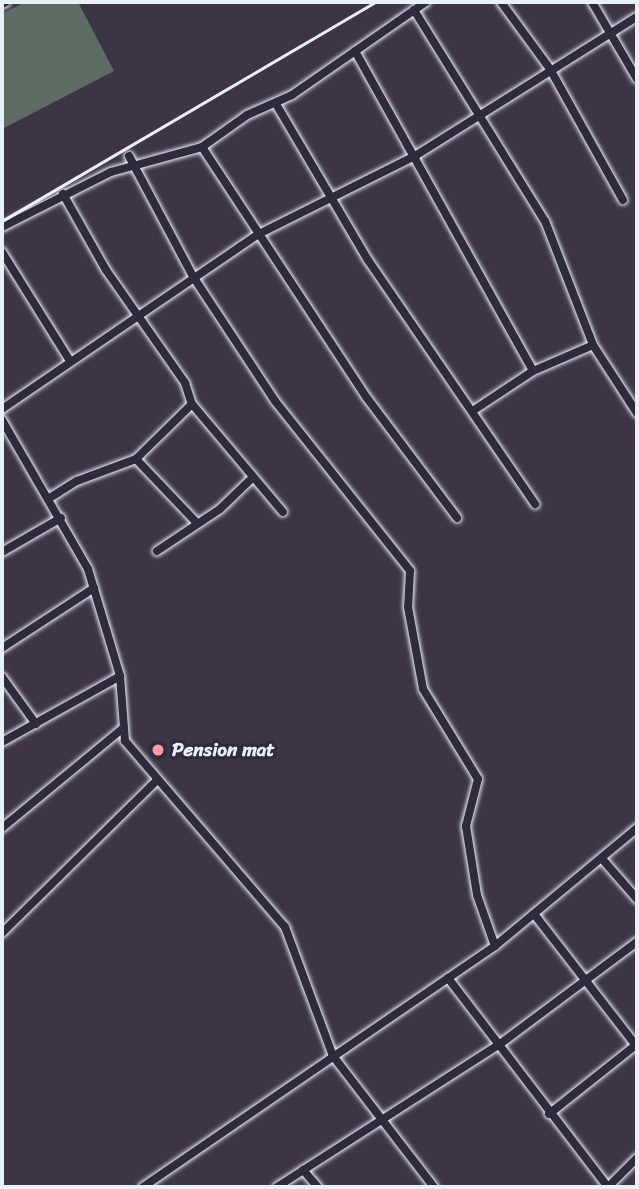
<!DOCTYPE html>
<style>
body{margin:0}
#map{position:relative;width:639px;height:1189px;overflow:hidden;background:#3d3545;font-family:Sriracha,sans-serif}
div>[style]{position:absolute}
.green>*{inset:0;background:#5d6d64}
.roads{filter:drop-shadow(0 0 2px #e8f1f8) drop-shadow(0 0 2px #e8f1f8)}
.minor>*{height:8px;margin:-4px;padding:0 4px;transform-origin:4px;border-radius:4px;background:#2f2a3d}
.rail>*{height:2.5px;margin:-1.25px;padding:0 1.25px;transform-origin:1.25px;border-radius:1.25px;background:#e8f1f8}
.dots>*{width:19px;height:19px;translate:-50% -50%;box-sizing:border-box;border:4px solid #2f2a3d;border-radius:50%}
span{translate:-50% -50%;white-space:nowrap;text-align:center;line-height:1.15;-webkit-text-stroke:6px #2f2a3d;paint-order:stroke}
.poi-label{font-size:19px;color:#e8f1f8;font-weight:700}
.left{translate:0 -50%;text-align:left}
.frame{position:absolute;inset:0;border:4px solid #e8f1f8;pointer-events:none}
</style>
<div id="map">
<div class="green">
<i style="clip-path:polygon(25px 2px,78px 2px,114px 71px,2px 129px,2px 14px)"></i>
</div>
<div class="roads">
<div class="minor">
<i style="left:501px;top:2px;width:83px;rotate:53.8deg"></i>
<i style="left:550px;top:69px;width:150px;rotate:60.9deg"></i>
<i style="left:592px;top:2px;width:89px;rotate:59.7deg"></i>
<i style="left:2px;top:4px;width:4px;rotate:-27deg"></i>
<i style="left:414px;top:10px;width:248px;rotate:58.2deg"></i>
<i style="left:545px;top:221px;width:133px;rotate:68.8deg"></i>
<i style="left:593px;top:345px;width:81px;rotate:57.1deg"></i>
<i style="left:355px;top:51px;width:366px;rotate:60.9deg"></i>
<i style="left:276px;top:104px;width:181px;rotate:59.5deg"></i>
<i style="left:368px;top:260px;width:296px;rotate:55.6deg"></i>
<i style="left:202px;top:147px;width:300px;rotate:56.7deg"></i>
<i style="left:367px;top:398px;width:150px;rotate:53.1deg"></i>
<i style="left:129px;top:156px;width:138px;rotate:62deg"></i>
<i style="left:194px;top:278px;width:147px;rotate:56.6deg"></i>
<i style="left:275px;top:401px;width:217px;rotate:51.5deg"></i>
<i style="left:410px;top:571px;width:36px;rotate:93deg"></i>
<i style="left:408px;top:607px;width:83px;rotate:79.6deg"></i>
<i style="left:423px;top:689px;width:105px;rotate:58.6deg"></i>
<i style="left:478px;top:779px;width:49px;rotate:104.3deg"></i>
<i style="left:466px;top:826px;width:70px;rotate:80.9deg"></i>
<i style="left:477px;top:895px;width:54px;rotate:70.6deg"></i>
<i style="left:63px;top:194px;width:87px;rotate:60.5deg"></i>
<i style="left:106px;top:270px;width:138px;rotate:55deg"></i>
<i style="left:185px;top:383px;width:22px;rotate:72deg"></i>
<i style="left:192px;top:404px;width:141px;rotate:49.9deg"></i>
<i style="left:2px;top:227px;width:122px;rotate:-26.8deg"></i>
<i style="left:111px;top:172px;width:94px;rotate:-15.4deg"></i>
<i style="left:202px;top:147px;width:55px;rotate:-35.4deg"></i>
<i style="left:247px;top:115px;width:49px;rotate:-24deg"></i>
<i style="left:292px;top:95px;width:163px;rotate:-34.8deg"></i>
<i style="left:2px;top:252px;width:128px;rotate:58deg"></i>
<i style="left:2px;top:409px;width:311px;rotate:-34.3deg"></i>
<i style="left:259px;top:234px;width:174px;rotate:-26.6deg"></i>
<i style="left:415px;top:156px;width:262px;rotate:-32.1deg"></i>
<i style="left:474px;top:410px;width:71px;rotate:-33.5deg"></i>
<i style="left:533px;top:371px;width:65px;rotate:-23.4deg"></i>
<i style="left:2px;top:420px;width:172px;rotate:60deg"></i>
<i style="left:88px;top:569px;width:112px;rotate:73.3deg"></i>
<i style="left:120px;top:676px;width:65px;rotate:85.6deg"></i>
<i style="left:125px;top:741px;width:245px;rotate:49.3deg"></i>
<i style="left:285px;top:927px;width:138px;rotate:69.6deg"></i>
<i style="left:333px;top:1056px;width:165px;rotate:52.4deg"></i>
<i style="left:136px;top:459px;width:87px;rotate:46.4deg"></i>
<i style="left:48px;top:499px;width:34px;rotate:-32deg"></i>
<i style="left:77px;top:481px;width:63px;rotate:-20.4deg"></i>
<i style="left:136px;top:459px;width:78px;rotate:-44.5deg"></i>
<i style="left:157px;top:551px;width:76px;rotate:-33.7deg"></i>
<i style="left:220px;top:509px;width:42px;rotate:-44deg"></i>
<i style="left:2px;top:552px;width:68px;rotate:-30deg"></i>
<i style="left:2px;top:648px;width:110px;rotate:-33.1deg"></i>
<i style="left:2px;top:677px;width:58px;rotate:54.1deg"></i>
<i style="left:2px;top:742px;width:135px;rotate:-29.2deg"></i>
<i style="left:2px;top:828px;width:156px;rotate:-39.5deg"></i>
<i style="left:603px;top:860px;width:52px;rotate:48.9deg"></i>
<i style="left:534px;top:914px;width:168px;rotate:52.2deg"></i>
<i style="left:2px;top:933px;width:216px;rotate:-44.6deg"></i>
<i style="left:448px;top:978px;width:263px;rotate:52.6deg"></i>
<i style="left:608px;top:1187px;width:41px;rotate:-45deg"></i>
<i style="left:549px;top:1114px;width:112px;rotate:-38.5deg"></i>
<i style="left:303px;top:1170px;width:23px;rotate:49deg"></i>
<i style="left:143px;top:1187px;width:427px;rotate:-34.4deg"></i>
<i style="left:495px;top:946px;width:185px;rotate:-39.7deg"></i>
<i style="left:277px;top:1187px;width:265px;rotate:-32.7deg"></i>
<i style="left:500px;top:1044px;width:171px;rotate:-36.7deg"></i>
</div>
</div>
<div class="rail">
<i style="left:2px;top:221px;width:433px;rotate:-30.4deg"></i>
</div>
<div class="dots">
<i style="left:158px;top:750px;background:#ff9aa2"></i>
</div>
<div class="poi-label">
<span class="left" style="left:172px;top:750px">Pension mat</span>
</div>
<div class="frame"></div>
</div>
